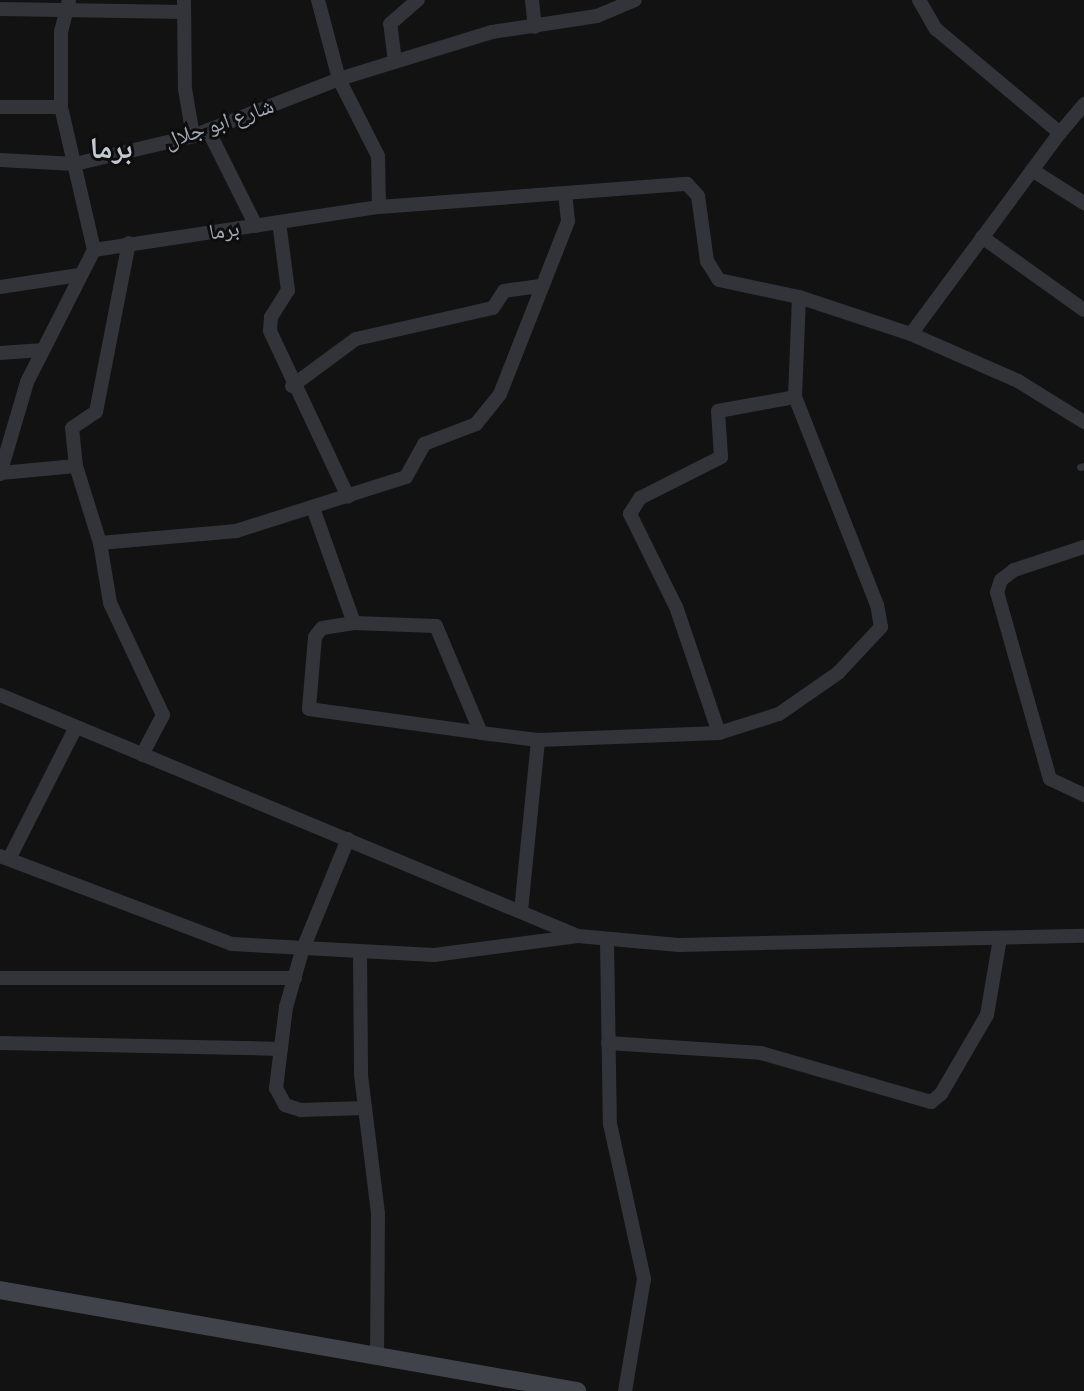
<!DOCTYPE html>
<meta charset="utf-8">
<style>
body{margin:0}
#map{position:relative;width:1084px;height:1391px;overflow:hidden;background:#121213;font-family:Cabin,"Noto Naskh Arabic",sans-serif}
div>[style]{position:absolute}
.lane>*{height:7px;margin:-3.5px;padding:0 3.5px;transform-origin:3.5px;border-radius:3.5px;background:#323439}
.street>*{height:14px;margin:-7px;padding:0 7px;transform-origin:7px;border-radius:7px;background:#323439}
.secondary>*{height:18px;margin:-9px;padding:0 9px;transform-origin:9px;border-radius:9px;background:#404349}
span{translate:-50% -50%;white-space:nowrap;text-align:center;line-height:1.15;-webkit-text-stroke:6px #0d0d0e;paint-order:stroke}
.street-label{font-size:22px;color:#a1aab5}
.district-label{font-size:30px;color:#c3c9d1;font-weight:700}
</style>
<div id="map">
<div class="lane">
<i style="left:1080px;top:467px;width:4px;rotate:-14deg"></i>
</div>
<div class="street">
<i style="left:69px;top:0;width:32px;rotate:104deg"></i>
<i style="left:61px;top:31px;width:76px;rotate:90deg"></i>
<i style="left:61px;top:107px;width:147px;rotate:77deg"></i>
<i style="left:184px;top:0;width:89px;rotate:89.4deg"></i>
<i style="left:185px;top:89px;width:48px;rotate:80.3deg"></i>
<i style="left:532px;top:0;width:27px;rotate:84deg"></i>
<i style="left:919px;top:0;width:34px;rotate:60deg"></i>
<i style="left:936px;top:29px;width:162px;rotate:40deg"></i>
<i style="left:1060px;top:133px;width:38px;rotate:-50deg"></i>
<i style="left:0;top:9px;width:184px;rotate:0.9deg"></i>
<i style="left:395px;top:62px;width:38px;rotate:-97deg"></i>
<i style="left:390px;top:24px;width:37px;rotate:-41deg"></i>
<i style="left:0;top:107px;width:61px"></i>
<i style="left:208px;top:130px;width:107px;rotate:63.4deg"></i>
<i style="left:0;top:160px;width:75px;rotate:3.1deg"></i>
<i style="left:75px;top:164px;width:121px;rotate:-13.3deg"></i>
<i style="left:193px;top:136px;width:157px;rotate:-21.3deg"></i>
<i style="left:339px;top:79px;width:160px;rotate:-17.1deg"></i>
<i style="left:492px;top:32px;width:106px;rotate:-8.7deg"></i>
<i style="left:597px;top:16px;width:41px;rotate:-22.8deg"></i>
<i style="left:1032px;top:170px;width:62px;rotate:32.4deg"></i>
<i style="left:379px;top:207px;width:309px;rotate:-4.3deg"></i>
<i style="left:687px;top:184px;width:16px;rotate:47deg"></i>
<i style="left:698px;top:196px;width:66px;rotate:82.1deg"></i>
<i style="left:707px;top:261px;width:22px;rotate:58deg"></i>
<i style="left:719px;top:280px;width:82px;rotate:12deg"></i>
<i style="left:799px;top:297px;width:118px;rotate:18.3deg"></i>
<i style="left:911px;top:334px;width:117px;rotate:23.7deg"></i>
<i style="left:1018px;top:381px;width:78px;rotate:31.8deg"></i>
<i style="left:279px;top:222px;width:69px;rotate:82.5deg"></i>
<i style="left:288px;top:290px;width:32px;rotate:122deg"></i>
<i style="left:271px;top:317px;width:14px;rotate:94deg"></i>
<i style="left:270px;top:331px;width:183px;rotate:64.8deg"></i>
<i style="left:982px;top:237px;width:125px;rotate:35.6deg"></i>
<i style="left:0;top:287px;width:80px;rotate:-8.6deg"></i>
<i style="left:911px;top:334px;width:250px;rotate:-53.5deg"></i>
<i style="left:0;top:353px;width:43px;rotate:-4deg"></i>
<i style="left:292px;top:386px;width:79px;rotate:-36.3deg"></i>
<i style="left:356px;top:339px;width:140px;rotate:-12.8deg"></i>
<i style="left:493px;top:308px;width:20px;rotate:-57deg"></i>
<i style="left:504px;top:291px;width:37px;rotate:-8deg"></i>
<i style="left:76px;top:466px;width:81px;rotate:72.7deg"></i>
<i style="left:100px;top:543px;width:61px;rotate:80.5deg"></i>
<i style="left:110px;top:603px;width:124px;rotate:64.7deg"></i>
<i style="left:163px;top:715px;width:45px;rotate:117.7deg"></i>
<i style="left:1px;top:473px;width:75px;rotate:-5.3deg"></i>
<i style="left:76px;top:466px;width:38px;rotate:-96deg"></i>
<i style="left:72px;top:428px;width:29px;rotate:-34deg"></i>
<i style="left:96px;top:412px;width:172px;rotate:-79deg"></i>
<i style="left:0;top:474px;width:96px;rotate:-73.6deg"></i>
<i style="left:27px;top:382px;width:148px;rotate:-63.1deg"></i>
<i style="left:94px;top:250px;width:288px;rotate:-8.6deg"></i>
<i style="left:379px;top:207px;width:51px;rotate:-91.1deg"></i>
<i style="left:378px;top:156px;width:86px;rotate:-116.9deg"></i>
<i style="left:339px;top:79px;width:82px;rotate:-104.9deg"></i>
<i style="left:313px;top:508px;width:122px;rotate:70.4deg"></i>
<i style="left:354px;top:623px;width:82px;rotate:2.1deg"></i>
<i style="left:436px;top:626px;width:116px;rotate:67.2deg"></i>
<i style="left:481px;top:733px;width:57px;rotate:7deg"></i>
<i style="left:538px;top:740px;width:181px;rotate:-2.2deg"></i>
<i style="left:719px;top:733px;width:63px;rotate:-17.6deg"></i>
<i style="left:779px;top:714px;width:72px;rotate:-34.8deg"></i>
<i style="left:838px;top:673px;width:63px;rotate:-46.9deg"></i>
<i style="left:881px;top:627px;width:22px;rotate:-100deg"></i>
<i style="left:877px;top:605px;width:224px;rotate:-111.5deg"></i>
<i style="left:795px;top:397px;width:100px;rotate:-87.7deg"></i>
<i style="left:100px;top:543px;width:137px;rotate:-5deg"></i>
<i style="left:236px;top:531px;width:178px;rotate:-17.6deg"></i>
<i style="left:406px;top:477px;width:38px;rotate:-61deg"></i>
<i style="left:424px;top:444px;width:56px;rotate:-21deg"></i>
<i style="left:476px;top:424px;width:38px;rotate:-51deg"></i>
<i style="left:500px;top:394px;width:186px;rotate:-68.5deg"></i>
<i style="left:568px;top:221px;width:27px;rotate:-96deg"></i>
<i style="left:1084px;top:547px;width:74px;rotate:161.8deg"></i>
<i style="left:1014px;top:570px;width:16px;rotate:142deg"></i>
<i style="left:1001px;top:580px;width:13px;rotate:108deg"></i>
<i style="left:997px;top:592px;width:194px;rotate:74.2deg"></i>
<i style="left:1050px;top:779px;width:38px;rotate:25deg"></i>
<i style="left:354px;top:623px;width:32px;rotate:171deg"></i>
<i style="left:322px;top:628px;width:11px;rotate:128deg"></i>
<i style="left:315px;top:637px;width:72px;rotate:94.8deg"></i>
<i style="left:309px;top:709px;width:174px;rotate:7.9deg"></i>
<i style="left:0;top:695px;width:626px;rotate:22.63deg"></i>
<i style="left:578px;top:936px;width:101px;rotate:5.1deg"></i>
<i style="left:679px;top:945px;width:405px;rotate:-1.3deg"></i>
<i style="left:719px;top:733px;width:133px;rotate:-108.8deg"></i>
<i style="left:676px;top:607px;width:104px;rotate:-116.3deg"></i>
<i style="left:630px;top:514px;width:19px;rotate:-58deg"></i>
<i style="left:640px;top:498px;width:91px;rotate:-26.8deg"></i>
<i style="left:721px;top:457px;width:46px;rotate:-93.7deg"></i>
<i style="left:718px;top:411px;width:78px;rotate:-10.3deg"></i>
<i style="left:348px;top:839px;width:121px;rotate:112.3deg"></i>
<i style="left:302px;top:951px;width:58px;rotate:105.9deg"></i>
<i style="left:286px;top:1007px;width:82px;rotate:97deg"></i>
<i style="left:276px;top:1088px;width:19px;rotate:62deg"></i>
<i style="left:285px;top:1105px;width:16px;rotate:18deg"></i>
<i style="left:300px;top:1110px;width:65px;rotate:-1.8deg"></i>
<i style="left:0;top:856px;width:248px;rotate:20.8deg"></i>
<i style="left:232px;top:944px;width:202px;rotate:3.1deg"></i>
<i style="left:434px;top:955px;width:145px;rotate:-7.5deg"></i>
<i style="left:9px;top:859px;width:148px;rotate:-63.1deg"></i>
<i style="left:521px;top:911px;width:172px;rotate:-84.3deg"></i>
<i style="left:607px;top:941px;width:183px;rotate:89.1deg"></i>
<i style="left:610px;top:1124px;width:159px;rotate:77.6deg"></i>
<i style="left:644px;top:1279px;width:114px;rotate:99.6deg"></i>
<i style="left:360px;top:953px;width:122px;rotate:89.5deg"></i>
<i style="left:361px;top:1075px;width:140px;rotate:83deg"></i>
<i style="left:378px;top:1214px;width:142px;rotate:90.4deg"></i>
<i style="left:0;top:978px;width:295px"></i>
<i style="left:0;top:1043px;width:281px;rotate:1.2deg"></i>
<i style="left:608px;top:1043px;width:153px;rotate:3.7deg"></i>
<i style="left:761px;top:1053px;width:177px;rotate:16.1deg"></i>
<i style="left:931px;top:1102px;width:13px;rotate:-39deg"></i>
<i style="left:941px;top:1094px;width:91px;rotate:-59.8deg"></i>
<i style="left:987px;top:1015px;width:78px;rotate:-80.4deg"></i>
</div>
<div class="secondary">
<i style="left:0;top:1290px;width:586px;rotate:9.93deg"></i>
</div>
<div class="street-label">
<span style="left:219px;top:123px;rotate:-19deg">شارع ابو جلال</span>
<span style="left:224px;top:230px;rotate:-8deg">برما</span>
</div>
<div class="district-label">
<span style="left:111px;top:148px">برما</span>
</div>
</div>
